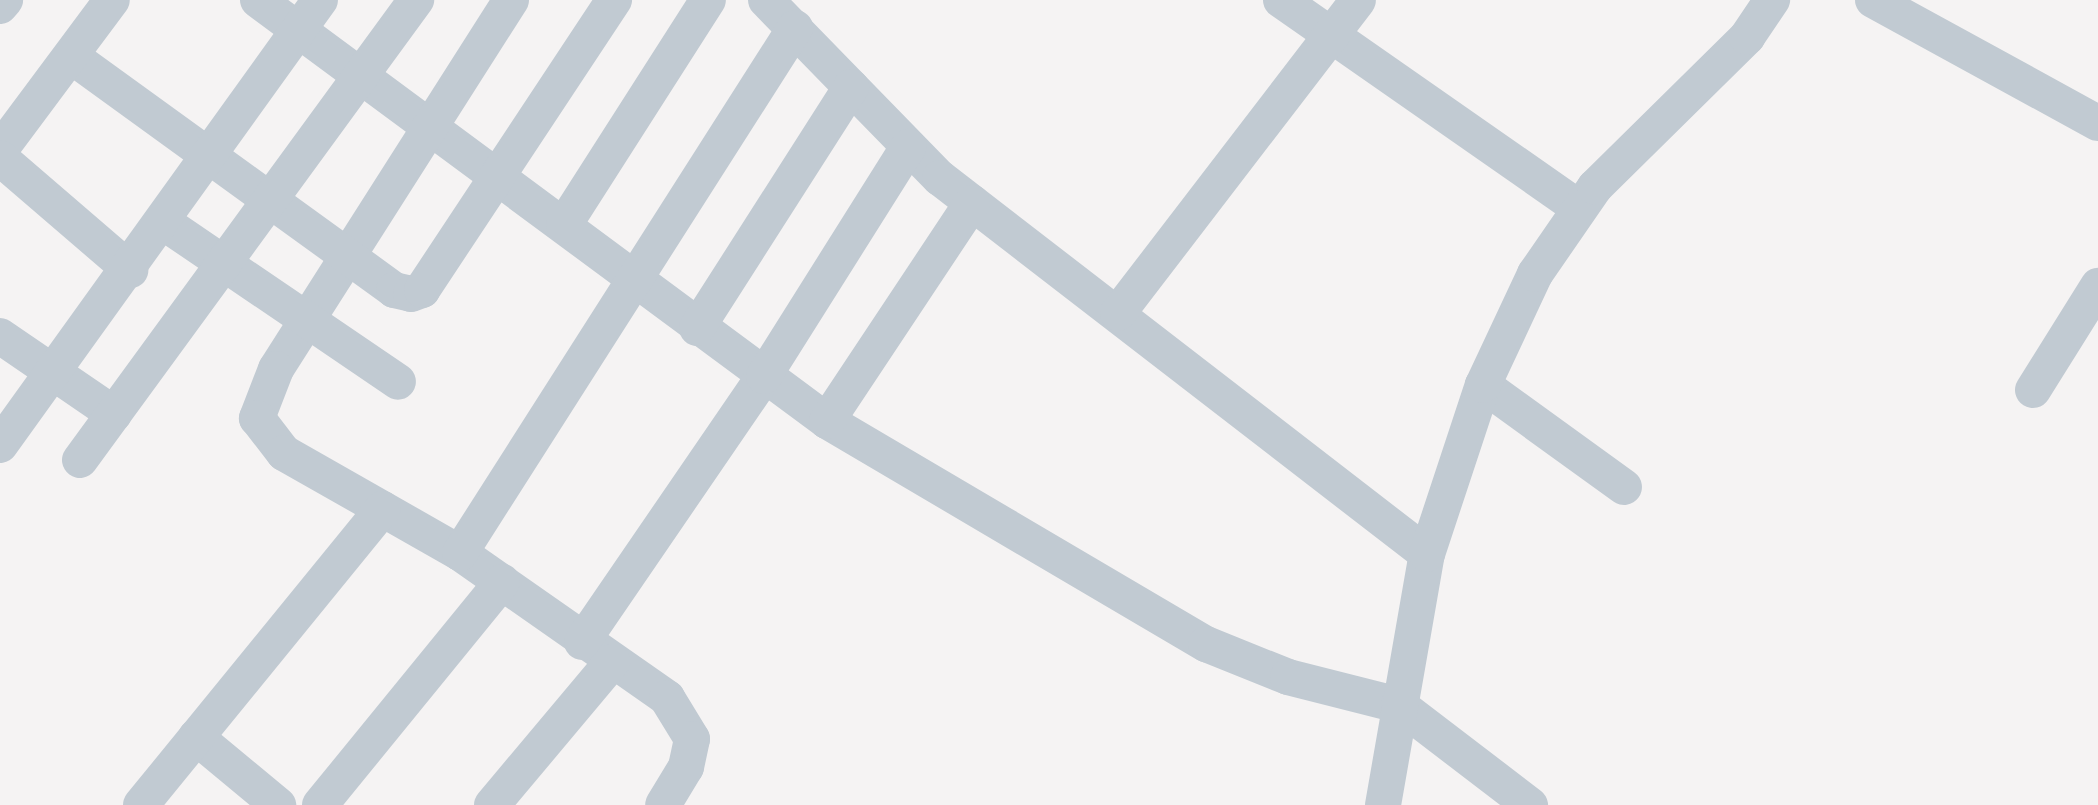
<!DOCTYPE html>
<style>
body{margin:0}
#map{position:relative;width:2098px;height:805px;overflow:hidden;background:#f5f3f3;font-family:Rubik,sans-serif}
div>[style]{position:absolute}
.minor>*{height:36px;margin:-18px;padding:0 18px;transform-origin:18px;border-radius:18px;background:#c1cad2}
span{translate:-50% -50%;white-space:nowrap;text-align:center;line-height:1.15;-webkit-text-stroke:6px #fff;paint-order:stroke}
</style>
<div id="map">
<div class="minor">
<i style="left:258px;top:0;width:708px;rotate:36.5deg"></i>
<i style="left:827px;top:421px;width:440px;rotate:30.5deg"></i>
<i style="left:1206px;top:644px;width:88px;rotate:21.9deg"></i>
<i style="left:1288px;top:677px;width:114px;rotate:14.2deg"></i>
<i style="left:1399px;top:705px;width:165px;rotate:37.4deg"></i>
<i style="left:511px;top:0;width:437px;rotate:122.5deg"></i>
<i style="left:276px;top:369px;width:53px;rotate:111.2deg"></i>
<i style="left:257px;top:418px;width:44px;rotate:52.4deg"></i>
<i style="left:284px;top:453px;width:202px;rotate:29.6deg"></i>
<i style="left:460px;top:553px;width:253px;rotate:35deg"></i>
<i style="left:667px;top:698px;width:48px;rotate:58.6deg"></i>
<i style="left:692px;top:739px;width:29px;rotate:102deg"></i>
<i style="left:686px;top:767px;width:44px;rotate:121.2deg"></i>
<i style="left:766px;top:0;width:249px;rotate:45.7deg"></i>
<i style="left:940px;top:178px;width:615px;rotate:37.67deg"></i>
<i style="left:1281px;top:0;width:363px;rotate:34.9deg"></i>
<i style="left:1873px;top:0;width:256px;rotate:28.7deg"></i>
<i style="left:0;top:6px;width:8px;rotate:-50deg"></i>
<i style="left:71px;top:56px;width:399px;rotate:35.9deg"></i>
<i style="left:394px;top:290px;width:17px;rotate:13deg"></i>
<i style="left:411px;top:294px;width:12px;rotate:-20deg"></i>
<i style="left:422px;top:290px;width:348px;rotate:-56.5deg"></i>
<i style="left:0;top:150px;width:187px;rotate:-53.3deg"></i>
<i style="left:0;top:158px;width:172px;rotate:40.7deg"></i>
<i style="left:163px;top:222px;width:284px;rotate:34.2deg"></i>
<i style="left:564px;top:225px;width:267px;rotate:-57.4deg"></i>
<i style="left:1118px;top:313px;width:394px;rotate:-52.5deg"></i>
<i style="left:697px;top:328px;width:286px;rotate:-57.4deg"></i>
<i style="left:0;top:336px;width:138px;rotate:34.4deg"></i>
<i style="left:1483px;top:385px;width:174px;rotate:35.9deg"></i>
<i style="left:2033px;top:390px;width:123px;rotate:-58deg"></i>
<i style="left:827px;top:421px;width:262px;rotate:-56.4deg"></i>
<i style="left:0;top:445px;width:548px;rotate:-54.28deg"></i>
<i style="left:80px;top:460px;width:570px;rotate:-53.85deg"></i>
<i style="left:460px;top:553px;width:623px;rotate:-57.46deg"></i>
<i style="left:582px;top:642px;width:322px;rotate:-55.6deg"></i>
<i style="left:764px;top:376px;width:271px;rotate:-57.8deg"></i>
<i style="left:196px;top:737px;width:107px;rotate:39.7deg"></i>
<i style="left:141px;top:805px;width:382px;rotate:-50.8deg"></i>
<i style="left:320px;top:805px;width:288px;rotate:-50.8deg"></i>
<i style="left:492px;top:805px;width:187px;rotate:-50deg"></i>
<i style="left:1383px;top:805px;width:255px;rotate:-80.1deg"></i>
<i style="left:1427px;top:554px;width:178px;rotate:-71.7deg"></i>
<i style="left:1483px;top:385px;width:123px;rotate:-64.9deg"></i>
<i style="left:1535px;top:274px;width:106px;rotate:-55.4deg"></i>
<i style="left:1595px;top:187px;width:214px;rotate:-44.6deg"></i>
<i style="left:1747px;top:37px;width:45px;rotate:-56deg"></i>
</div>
</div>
